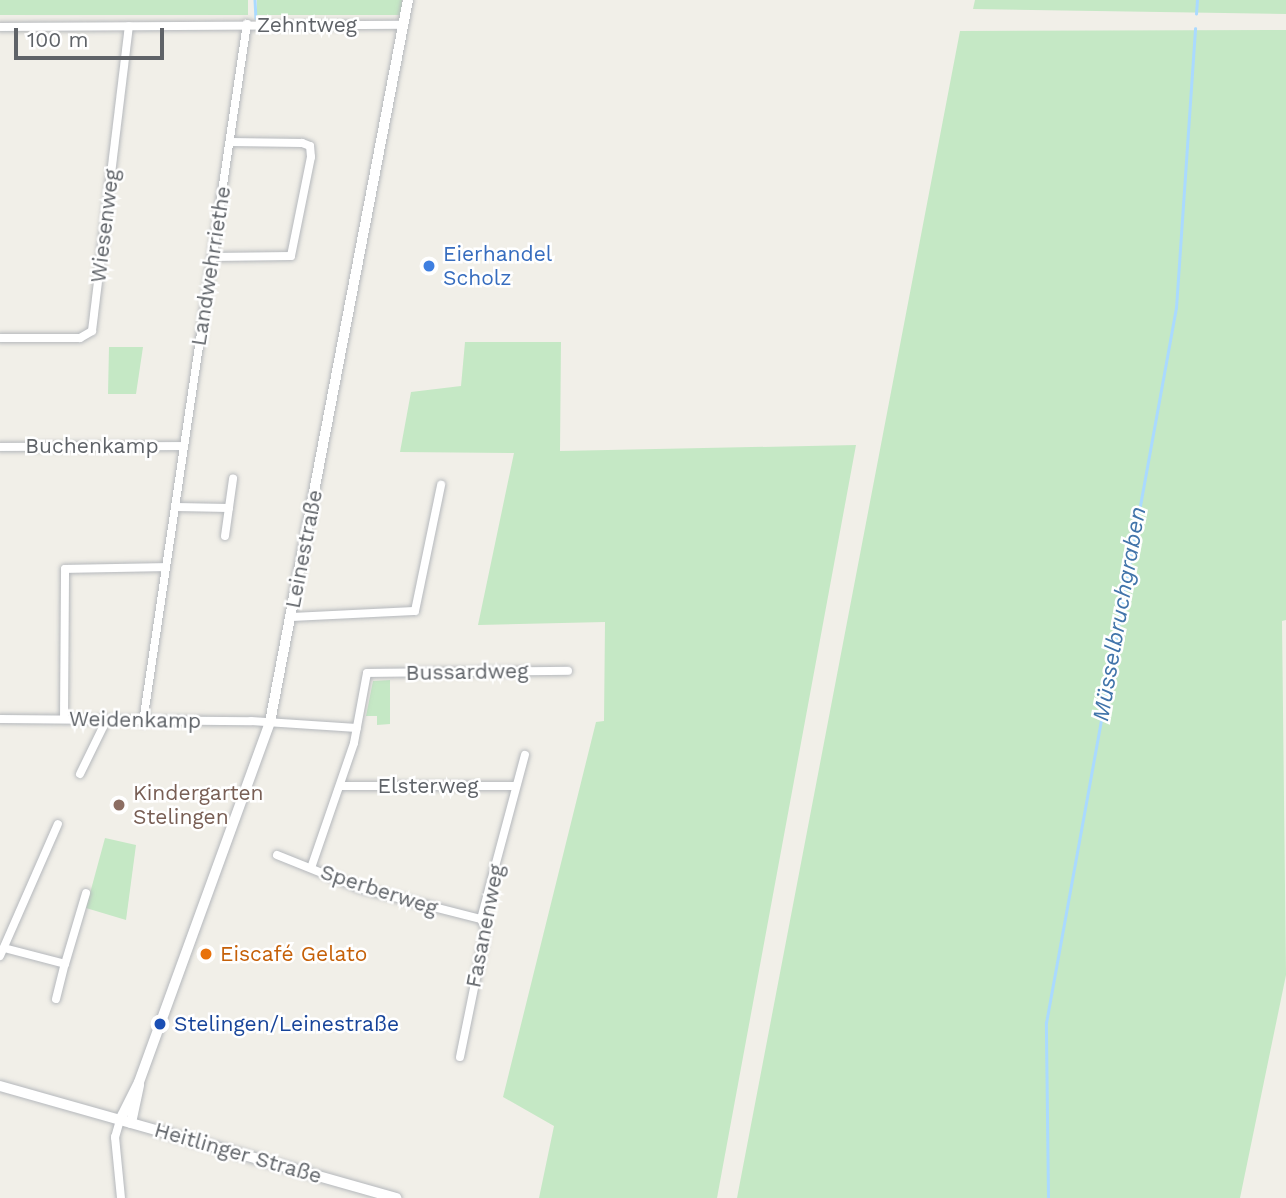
<!DOCTYPE html>
<meta charset="utf-8">
<style>
body{margin:0}
#map{position:relative;width:1286px;height:1198px;overflow:hidden;background:#f1efe8;font-family:"Work Sans",sans-serif}
div>[style]{position:absolute}
.green>*{inset:0;background:#c5e8c5;transform-origin:0 0}
.stream>*{height:2.5px;margin:-1.25px;padding:0 1.25px;transform-origin:1.25px;border-radius:1.25px;background:#aadaff}
.roads{filter:drop-shadow(0 0 2px #b5b8bc) drop-shadow(0 0 2px #b5b8bc)}
.minor>*{height:8px;margin:-4px;padding:0 4px;transform-origin:4px;border-radius:4px;background:#fff}
.tertiary>*{height:10px;margin:-5px;padding:0 5px;transform-origin:5px;border-radius:5px;background:#fff}
.dots>*{width:19px;height:19px;translate:-50% -50%;box-sizing:border-box;border:4px solid #fff;border-radius:50%}
span{translate:-50% -50%;white-space:nowrap;text-align:center;line-height:1.15;-webkit-text-stroke:5px #fff;paint-order:stroke}
.street-label{font-size:21px;color:#5f6368}
.shop-label{font-size:21px;color:#366cbe}
.left{translate:0 -50%;text-align:left}
.education-label{font-size:21px;color:#785e54}
.food-label{font-size:21px;color:#c56008}
.transit-label{font-size:21px;color:#164399}
.water-label{font-size:23px;color:#4174aa;font-style:italic}
.scale{position:absolute;left:14px;top:28px;width:150px;height:32px;box-sizing:border-box;border:4px solid #5f6368;border-top:0;padding-left:9px;font-size:21px;line-height:24px;white-space:nowrap;color:#5f6368;-webkit-text-stroke:5px #fff;paint-order:stroke}
</style>
<div id="map">
<div class="green">
<i style="left:0;top:0;width:248px;height:15px"></i>
<i style="left:257px;top:0;width:145px;height:15px"></i>
<i style="clip-path:polygon(975px 0,1286px 0,1286px 14px,973px 9px)"></i>
<i style="clip-path:polygon(1286px 30px,1286px 620px,1282px 621px,1286px 975px,1240px 1198px,737px 1198px,960px 31px)"></i>
<i style="clip-path:polygon(465px 342px,561px 342px,560px 451px,856px 445px,717px 1198px,539px 1198px,554px 1126px,503px 1097px,596px 722px,604px 721px,605px 622px,478px 625px,514px 453px,400px 452px,411px 392px,461px 386px)"></i>
<i style="clip-path:polygon(109px 347px,143px 347px,136px 394px,108px 394px)"></i>
<i style="clip-path:polygon(390px 680px,390px 724px,377px 725px,377px 716px,366px 716px,373px 681px)"></i>
<i style="clip-path:polygon(105px 838px,136px 845px,126px 920px,86px 908px)"></i>
</div>
<div class="stream">
<i style="left:255px;top:0;width:18px;rotate:87deg"></i>
<i style="left:1196px;top:14px;width:14px;rotate:-86deg"></i>
<i style="left:1048px;top:1198px;width:175px;rotate:-90.7deg"></i>
<i style="left:1046px;top:1023px;width:727px;rotate:-79.7deg"></i>
<i style="left:1176px;top:308px;width:280px;rotate:-86.1deg"></i>
</div>
<div class="roads">
<div class="minor">
<i style="left:0;top:27px;width:403px;rotate:-0.3deg"></i>
<i style="left:213px;top:257px;width:78px;rotate:-0.7deg"></i>
<i style="left:291px;top:256px;width:101px;rotate:-78.6deg"></i>
<i style="left:311px;top:157px;width:11px;rotate:-95deg"></i>
<i style="left:310px;top:146px;width:9px;rotate:-159deg"></i>
<i style="left:302px;top:143px;width:72px;rotate:-179.2deg"></i>
<i style="left:0;top:338px;width:80px"></i>
<i style="left:80px;top:338px;width:14px;rotate:-30deg"></i>
<i style="left:92px;top:331px;width:307px;rotate:-83.1deg"></i>
<i style="left:0;top:447px;width:184px;rotate:-0.3deg"></i>
<i style="left:176px;top:507px;width:53px;rotate:1.1deg"></i>
<i style="left:225px;top:536px;width:58px;rotate:-82deg"></i>
<i style="left:291px;top:617px;width:124px;rotate:-2.8deg"></i>
<i style="left:415px;top:611px;width:129px;rotate:-78.3deg"></i>
<i style="left:0;top:719px;width:251px;rotate:0.5deg"></i>
<i style="left:251px;top:721px;width:106px;rotate:3.8deg"></i>
<i style="left:64px;top:719px;width:150px;rotate:-89.6deg"></i>
<i style="left:65px;top:569px;width:101px;rotate:-1.1deg"></i>
<i style="left:143px;top:722px;width:706px;rotate:-81.53deg"></i>
<i style="left:80px;top:774px;width:59px;rotate:-63.9deg"></i>
<i style="left:340px;top:786px;width:176px"></i>
<i style="left:277px;top:855px;width:88px;rotate:21.9deg"></i>
<i style="left:359px;top:888px;width:126px;rotate:14.3deg"></i>
<i style="left:311px;top:868px;width:132px;rotate:-71deg"></i>
<i style="left:354px;top:743px;width:71px;rotate:-79.5deg"></i>
<i style="left:367px;top:673px;width:201px;rotate:-0.6deg"></i>
<i style="left:4px;top:948px;width:63px;rotate:14.7deg"></i>
<i style="left:65px;top:964px;width:74px;rotate:-73.5deg"></i>
<i style="left:0;top:956px;width:144px;rotate:-66.3deg"></i>
<i style="left:56px;top:999px;width:36px;rotate:-76deg"></i>
<i style="left:460px;top:1057px;width:131px;rotate:-78.5deg"></i>
<i style="left:486px;top:929px;width:11px;rotate:-117deg"></i>
<i style="left:481px;top:919px;width:170px;rotate:-75deg"></i>
<i style="left:120px;top:1120px;width:18px;rotate:106deg"></i>
<i style="left:115px;top:1137px;width:61px;rotate:84.4deg"></i>
</div>
<div class="tertiary">
<i style="left:0;top:1086px;width:412px;rotate:15.8deg"></i>
<i style="left:120px;top:1120px;width:42px;rotate:-63.4deg"></i>
<i style="left:139px;top:1082px;width:383px;rotate:-70deg"></i>
<i style="left:270px;top:722px;width:735px;rotate:-79.18deg"></i>
<i style="left:131px;top:1123px;width:39px;rotate:-78deg"></i>
</div>
</div>
<div class="dots">
<i style="left:429px;top:266px;background:#3f7fe0"></i>
<i style="left:119px;top:805px;background:#8d6e63"></i>
<i style="left:206px;top:954px;background:#e8710a"></i>
<i style="left:160px;top:1024px;background:#1a4fb4"></i>
</div>
<div class="street-label">
<span style="left:307px;top:25px">Zehntweg</span>
<span style="left:105px;top:226px;rotate:-83deg">Wiesenweg</span>
<span style="left:211px;top:266px;rotate:-81deg">Landwehrriethe</span>
<span style="left:92px;top:446px">Buchenkamp</span>
<span style="left:304px;top:549px;rotate:-79deg">Leinestraße</span>
<span style="left:467px;top:672px;rotate:-1deg">Bussardweg</span>
<span style="left:135px;top:720px;rotate:1deg">Weidenkamp</span>
<span style="left:428px;top:786px">Elsterweg</span>
<span style="left:379px;top:890px;rotate:18deg">Sperberweg</span>
<span style="left:485px;top:926px;rotate:-79deg">Fasanenweg</span>
<span style="left:238px;top:1153px;rotate:16deg">Heitlinger Straße</span>
</div>
<div class="shop-label">
<span class="left" style="left:443px;top:266px">Eierhandel<br>Scholz</span>
</div>
<div class="education-label">
<span class="left" style="left:133px;top:805px">Kindergarten<br>Stelingen</span>
</div>
<div class="food-label">
<span class="left" style="left:220px;top:954px">Eiscafé Gelato</span>
</div>
<div class="transit-label">
<span class="left" style="left:174px;top:1024px">Stelingen/Leinestraße</span>
</div>
<div class="water-label">
<span style="left:1120px;top:614px;rotate:-80deg">Müsselbruchgraben</span>
</div>
<div class="scale">100 m</div>
</div>
